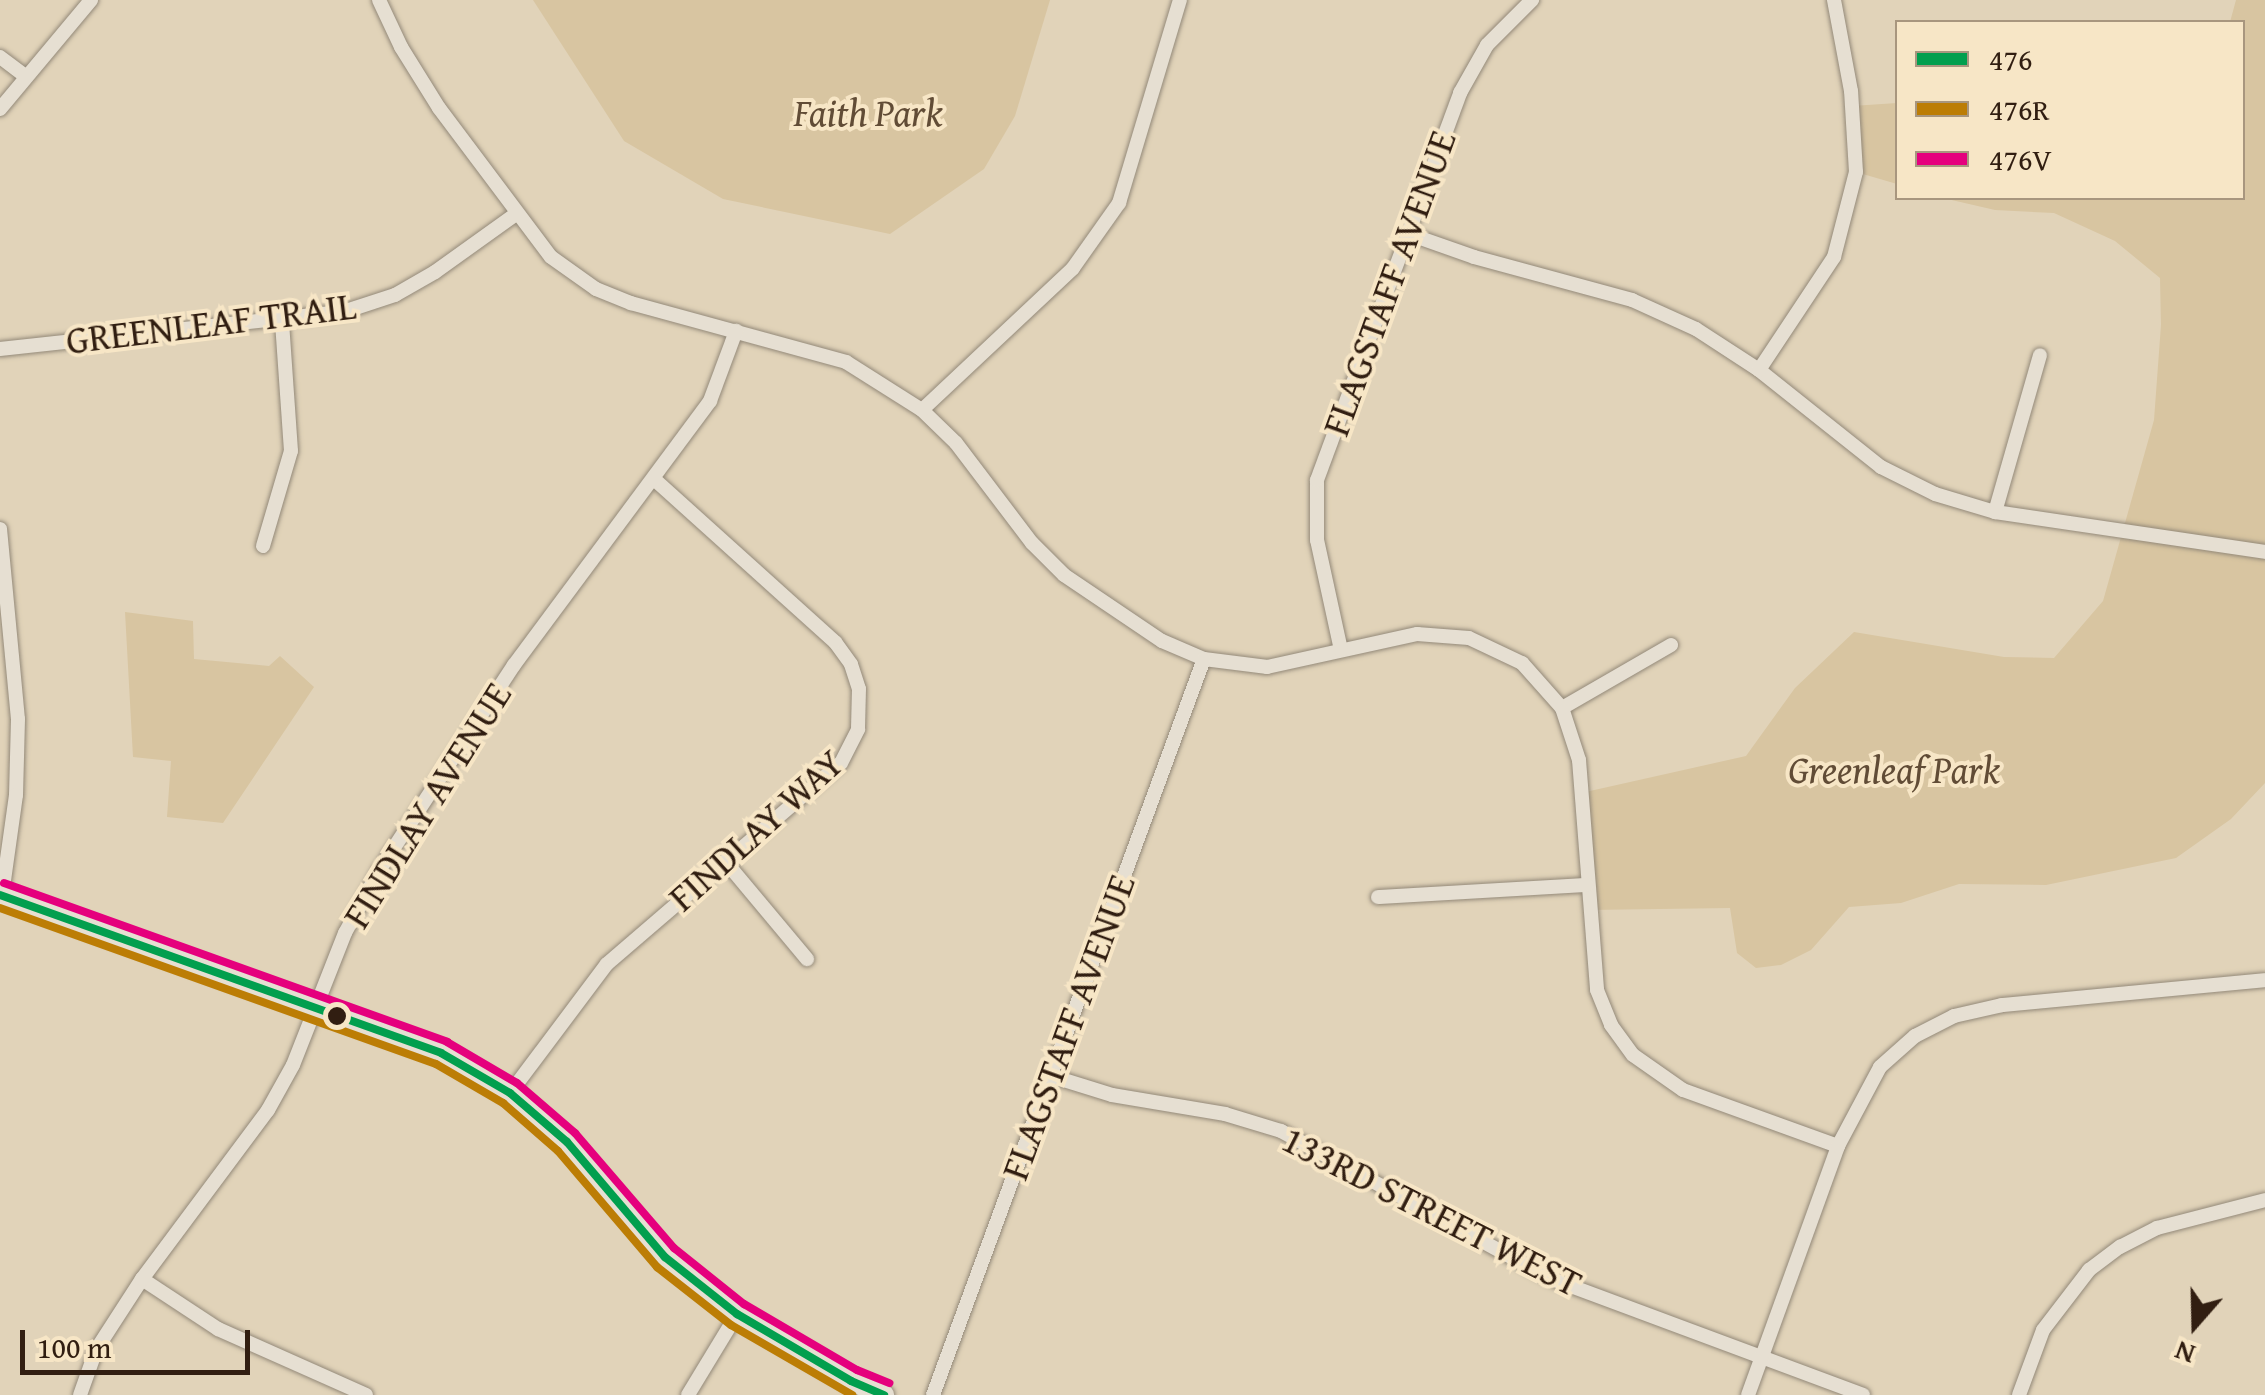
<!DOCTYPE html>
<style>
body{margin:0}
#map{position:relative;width:2265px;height:1395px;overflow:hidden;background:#e1d3b9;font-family:"Gentium Book Plus",serif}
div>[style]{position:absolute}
.green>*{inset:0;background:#d8c5a1}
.roads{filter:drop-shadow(0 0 2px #938979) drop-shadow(0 0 2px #938979)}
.street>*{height:14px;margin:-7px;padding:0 7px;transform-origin:7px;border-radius:7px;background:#e6dfd2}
.secondary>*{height:20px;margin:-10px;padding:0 10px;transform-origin:10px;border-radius:10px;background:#e6dfd2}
.bus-1>*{height:8px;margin:-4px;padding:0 4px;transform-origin:4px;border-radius:4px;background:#029f4e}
.bus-2>*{height:8px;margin:-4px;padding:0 4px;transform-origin:4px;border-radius:4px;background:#bc7d05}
.bus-3>*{height:8px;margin:-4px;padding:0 4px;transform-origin:4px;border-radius:4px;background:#e5007d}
.dots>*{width:28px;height:28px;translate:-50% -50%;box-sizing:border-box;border:5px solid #f7e6c6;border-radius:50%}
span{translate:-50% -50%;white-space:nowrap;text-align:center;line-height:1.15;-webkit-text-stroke:8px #f7e6c6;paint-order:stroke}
.park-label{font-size:38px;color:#614c36;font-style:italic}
.street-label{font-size:38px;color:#311e11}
.legend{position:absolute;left:1895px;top:20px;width:350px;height:180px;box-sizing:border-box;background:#f7e6c6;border:2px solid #a8967e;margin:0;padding:12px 18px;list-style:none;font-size:30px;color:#311e11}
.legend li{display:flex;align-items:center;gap:20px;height:50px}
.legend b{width:50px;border:2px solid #a8967e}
.north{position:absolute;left:2145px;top:1275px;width:100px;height:100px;-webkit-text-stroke:8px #f7e6c6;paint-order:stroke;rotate:200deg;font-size:28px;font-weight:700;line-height:40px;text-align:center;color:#311e11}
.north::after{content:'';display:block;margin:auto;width:35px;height:45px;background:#311e11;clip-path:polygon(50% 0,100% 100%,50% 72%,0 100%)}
.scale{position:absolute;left:20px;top:1330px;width:230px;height:45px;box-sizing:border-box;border:5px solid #311e11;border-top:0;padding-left:12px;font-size:30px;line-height:35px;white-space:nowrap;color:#311e11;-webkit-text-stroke:8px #f7e6c6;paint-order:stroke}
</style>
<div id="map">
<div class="green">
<i style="clip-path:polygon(533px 0,1050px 0,1015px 116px,984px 169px,890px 234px,723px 199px,624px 141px)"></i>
<i style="clip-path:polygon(2236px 0,2265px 0,2265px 783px,2231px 819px,2176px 858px,2046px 885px,1959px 884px,1901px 903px,1849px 907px,1811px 950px,1781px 965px,1756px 968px,1737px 953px,1730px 908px,1589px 910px,1581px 793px,1746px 756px,1795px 688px,1854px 632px,2004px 657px,2054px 658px,2103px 601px,2154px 420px,2161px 325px,2160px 278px,2115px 241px,2054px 213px,1995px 210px,1943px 198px,2242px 198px,2242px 22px,2230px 22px)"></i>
<i style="clip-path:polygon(1897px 103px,1897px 184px,1856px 172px,1852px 106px)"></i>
<i style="clip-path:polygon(125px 612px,193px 621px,194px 659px,269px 666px,280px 656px,314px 687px,223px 823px,167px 817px,171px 761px,133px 757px)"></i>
</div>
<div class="roads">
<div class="street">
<i style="left:379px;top:0;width:52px;rotate:64.9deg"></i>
<i style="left:401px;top:47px;width:72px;rotate:58.1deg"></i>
<i style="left:439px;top:108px;width:186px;rotate:53.1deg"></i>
<i style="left:551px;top:257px;width:55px;rotate:35.4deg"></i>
<i style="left:596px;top:289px;width:38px;rotate:22deg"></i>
<i style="left:631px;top:303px;width:223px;rotate:15.3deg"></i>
<i style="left:846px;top:362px;width:90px;rotate:32.3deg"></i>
<i style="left:922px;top:410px;width:47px;rotate:44.1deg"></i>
<i style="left:956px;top:443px;width:126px;rotate:52.8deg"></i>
<i style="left:1032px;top:543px;width:45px;rotate:45deg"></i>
<i style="left:1064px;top:575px;width:118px;rotate:34deg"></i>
<i style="left:1162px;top:641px;width:46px;rotate:23.2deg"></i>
<i style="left:1204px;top:659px;width:64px;rotate:7.2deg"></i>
<i style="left:1267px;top:667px;width:154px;rotate:-12.4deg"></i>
<i style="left:1417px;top:634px;width:52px;rotate:4.4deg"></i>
<i style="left:1469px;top:638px;width:59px;rotate:25.3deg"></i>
<i style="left:1522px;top:663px;width:60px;rotate:48.4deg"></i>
<i style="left:1562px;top:708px;width:55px;rotate:71.9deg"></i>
<i style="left:1579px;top:760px;width:231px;rotate:85.5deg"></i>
<i style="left:1597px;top:990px;width:38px;rotate:68deg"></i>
<i style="left:1611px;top:1025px;width:37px;rotate:54deg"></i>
<i style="left:1633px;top:1055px;width:61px;rotate:35deg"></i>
<i style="left:1683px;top:1090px;width:165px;rotate:19.9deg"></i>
<i style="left:0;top:57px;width:31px;rotate:37deg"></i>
<i style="left:0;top:109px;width:142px;rotate:-50.1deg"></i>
<i style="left:1406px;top:233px;width:72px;rotate:19.4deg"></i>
<i style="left:1474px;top:257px;width:164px;rotate:15.2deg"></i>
<i style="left:1632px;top:300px;width:70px;rotate:24.4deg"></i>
<i style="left:1696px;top:329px;width:75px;rotate:33.1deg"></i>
<i style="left:1759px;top:370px;width:156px;rotate:38.5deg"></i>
<i style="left:1881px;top:467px;width:60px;rotate:26.6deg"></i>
<i style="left:1935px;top:494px;width:63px;rotate:16.7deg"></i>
<i style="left:1995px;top:512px;width:273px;rotate:8.4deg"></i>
<i style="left:0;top:349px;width:345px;rotate:-6.2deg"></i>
<i style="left:343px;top:312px;width:55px;rotate:-18.1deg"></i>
<i style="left:395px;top:295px;width:46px;rotate:-29.9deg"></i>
<i style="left:435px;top:272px;width:100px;rotate:-35.6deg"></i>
<i style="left:1759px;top:370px;width:136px;rotate:-56.4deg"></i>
<i style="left:1834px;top:257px;width:88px;rotate:-75.5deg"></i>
<i style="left:1856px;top:172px;width:81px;rotate:-93.5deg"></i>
<i style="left:1851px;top:91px;width:93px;rotate:-100.6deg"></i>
<i style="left:922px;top:410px;width:207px;rotate:-43.2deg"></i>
<i style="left:1073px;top:268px;width:80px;rotate:-54.7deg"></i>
<i style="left:1119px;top:203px;width:212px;rotate:-73.3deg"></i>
<i style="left:1995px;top:512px;width:163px;rotate:-74deg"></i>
<i style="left:0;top:529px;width:191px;rotate:84.6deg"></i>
<i style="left:18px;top:719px;width:76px;rotate:91.5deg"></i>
<i style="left:16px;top:795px;width:101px;rotate:98deg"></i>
<i style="left:263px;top:546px;width:99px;rotate:-73.6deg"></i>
<i style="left:291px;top:451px;width:130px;rotate:-94deg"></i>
<i style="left:1341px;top:650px;width:113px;rotate:-102.3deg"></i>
<i style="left:1317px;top:540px;width:60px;rotate:-90deg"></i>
<i style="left:1317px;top:480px;width:413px;rotate:-69.7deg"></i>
<i style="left:1460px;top:93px;width:55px;rotate:-60.6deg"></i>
<i style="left:1487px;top:45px;width:64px;rotate:-45deg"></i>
<i style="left:1562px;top:708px;width:126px;rotate:-30deg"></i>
<i style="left:725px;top:861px;width:128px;rotate:50.1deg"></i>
<i style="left:1378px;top:897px;width:209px;rotate:-3.3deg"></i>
<i style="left:1051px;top:1076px;width:64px;rotate:17.3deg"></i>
<i style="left:1112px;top:1095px;width:115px;rotate:9.5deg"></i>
<i style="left:1225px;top:1114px;width:59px;rotate:16.9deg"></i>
<i style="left:1281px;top:1131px;width:306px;rotate:28.7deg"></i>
<i style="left:1549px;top:1278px;width:335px;rotate:20.4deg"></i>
<i style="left:510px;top:1093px;width:161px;rotate:-53.1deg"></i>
<i style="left:607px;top:964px;width:308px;rotate:-40.7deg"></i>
<i style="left:841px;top:763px;width:38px;rotate:-63deg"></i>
<i style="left:858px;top:729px;width:40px;rotate:-88.6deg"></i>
<i style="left:859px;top:689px;width:26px;rotate:-108deg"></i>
<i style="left:851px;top:664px;width:27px;rotate:-126deg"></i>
<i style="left:835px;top:642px;width:244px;rotate:-138deg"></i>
<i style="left:142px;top:1279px;width:91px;rotate:33.3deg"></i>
<i style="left:218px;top:1329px;width:162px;rotate:24deg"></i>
<i style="left:80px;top:1395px;width:48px;rotate:-70.4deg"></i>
<i style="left:96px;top:1350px;width:85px;rotate:-57.1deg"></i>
<i style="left:142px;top:1279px;width:211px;rotate:-53.3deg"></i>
<i style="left:268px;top:1110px;width:51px;rotate:-60.9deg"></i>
<i style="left:293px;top:1065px;width:142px;rotate:-68.5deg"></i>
<i style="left:345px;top:933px;width:73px;rotate:-61.3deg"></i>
<i style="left:380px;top:869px;width:244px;rotate:-56.7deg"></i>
<i style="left:514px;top:665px;width:329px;rotate:-53.4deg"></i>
<i style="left:710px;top:401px;width:75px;rotate:-69.6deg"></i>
<i style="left:688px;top:1395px;width:95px;rotate:-58.8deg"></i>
<i style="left:933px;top:1395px;width:784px;rotate:-69.79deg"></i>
<i style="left:1748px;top:1395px;width:265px;rotate:-70.1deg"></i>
<i style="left:1838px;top:1146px;width:89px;rotate:-62deg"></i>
<i style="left:1880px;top:1067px;width:47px;rotate:-41.5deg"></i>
<i style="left:1915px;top:1036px;width:44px;rotate:-27.1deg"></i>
<i style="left:1954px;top:1016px;width:49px;rotate:-12.9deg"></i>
<i style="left:2002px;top:1005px;width:264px;rotate:-5.4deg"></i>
<i style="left:2019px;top:1395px;width:69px;rotate:-69.7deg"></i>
<i style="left:2043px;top:1330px;width:76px;rotate:-52.5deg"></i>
<i style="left:2089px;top:1270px;width:39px;rotate:-37deg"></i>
<i style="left:2120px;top:1247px;width:42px;rotate:-27.2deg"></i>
<i style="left:2157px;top:1228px;width:112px;rotate:-14.5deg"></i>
</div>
<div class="secondary">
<i style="left:0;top:895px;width:468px;rotate:19.7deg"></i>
<i style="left:441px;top:1053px;width:80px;rotate:30.1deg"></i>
<i style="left:510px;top:1093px;width:75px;rotate:40.7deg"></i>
<i style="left:567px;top:1142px;width:151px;rotate:49.6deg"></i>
<i style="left:665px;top:1257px;width:92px;rotate:38.4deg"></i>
<i style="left:737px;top:1314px;width:132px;rotate:30.4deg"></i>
<i style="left:851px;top:1381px;width:36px;rotate:23deg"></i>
</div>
</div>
<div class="bus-1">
<i style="left:0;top:895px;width:468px;rotate:19.7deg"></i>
<i style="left:441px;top:1053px;width:80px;rotate:30.1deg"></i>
<i style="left:510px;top:1093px;width:75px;rotate:40.7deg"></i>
<i style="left:567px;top:1142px;width:151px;rotate:49.6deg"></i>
<i style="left:665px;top:1257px;width:92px;rotate:38.4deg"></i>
<i style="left:737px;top:1314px;width:132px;rotate:30.4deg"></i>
<i style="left:851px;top:1381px;width:36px;rotate:23deg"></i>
</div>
<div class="bus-2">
<i style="left:0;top:908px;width:463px;rotate:19.7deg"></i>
<i style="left:436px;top:1064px;width:78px;rotate:30.2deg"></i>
<i style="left:503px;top:1103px;width:73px;rotate:41.1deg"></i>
<i style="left:558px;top:1151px;width:153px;rotate:49.5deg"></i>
<i style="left:657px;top:1267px;width:94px;rotate:38.1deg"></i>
<i style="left:731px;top:1325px;width:140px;rotate:30deg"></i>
</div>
<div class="bus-3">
<i style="left:4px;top:883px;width:471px;rotate:19.7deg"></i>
<i style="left:447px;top:1042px;width:81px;rotate:30.4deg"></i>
<i style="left:517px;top:1083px;width:77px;rotate:40.8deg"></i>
<i style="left:575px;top:1133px;width:152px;rotate:49.3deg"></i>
<i style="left:674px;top:1248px;width:90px;rotate:38.7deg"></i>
<i style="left:744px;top:1304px;width:131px;rotate:30.3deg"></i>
<i style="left:857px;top:1370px;width:35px;rotate:22deg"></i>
</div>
<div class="dots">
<i style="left:337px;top:1016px;background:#311e11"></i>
</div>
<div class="park-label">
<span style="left:868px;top:113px">Faith Park</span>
<span style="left:1894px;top:770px">Greenleaf Park</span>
</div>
<div class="street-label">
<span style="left:1389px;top:283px;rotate:-70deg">FLAGSTAFF AVENUE</span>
<span style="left:211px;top:323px;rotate:-7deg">GREENLEAF TRAIL</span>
<span style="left:427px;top:805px;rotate:-58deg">FINDLAY AVENUE</span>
<span style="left:756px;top:830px;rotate:-42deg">FINDLAY WAY</span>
<span style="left:1068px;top:1027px;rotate:-70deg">FLAGSTAFF AVENUE</span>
<span style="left:1432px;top:1211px;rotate:27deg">133RD STREET WEST</span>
</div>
<ul class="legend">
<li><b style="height:12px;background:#029f4e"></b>476</li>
<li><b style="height:12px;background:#bc7d05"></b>476R</li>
<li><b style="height:12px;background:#e5007d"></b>476V</li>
</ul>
<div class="north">N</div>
<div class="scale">100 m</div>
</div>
